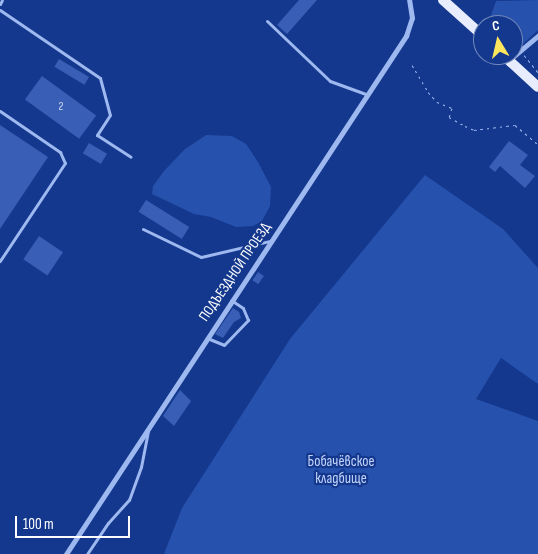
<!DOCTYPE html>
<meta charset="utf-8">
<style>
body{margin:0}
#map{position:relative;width:538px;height:554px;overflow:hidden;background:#14388d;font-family:"Sofia Sans Condensed",sans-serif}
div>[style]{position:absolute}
.green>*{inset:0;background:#2651ac}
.building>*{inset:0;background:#385fb5;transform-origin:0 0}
.path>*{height:1px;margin-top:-0.5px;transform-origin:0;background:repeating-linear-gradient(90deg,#9eb8f0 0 2.5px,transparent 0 6.5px)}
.service>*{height:3px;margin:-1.5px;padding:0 1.5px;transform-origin:1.5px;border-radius:1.5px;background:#9eb8f0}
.minor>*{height:5px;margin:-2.5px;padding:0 2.5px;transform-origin:2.5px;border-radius:2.5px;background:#9eb8f0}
.primary>*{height:10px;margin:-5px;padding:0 5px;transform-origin:5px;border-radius:5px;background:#e7edff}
span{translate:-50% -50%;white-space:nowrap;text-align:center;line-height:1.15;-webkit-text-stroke:4.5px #14388d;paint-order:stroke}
.number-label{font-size:12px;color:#cdd7ec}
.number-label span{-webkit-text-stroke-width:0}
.street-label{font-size:15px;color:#fff}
.park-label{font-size:15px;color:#c5d6fc}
.north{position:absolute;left:473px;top:15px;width:50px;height:50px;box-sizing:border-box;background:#14388d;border:1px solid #7288bb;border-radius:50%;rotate:351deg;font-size:14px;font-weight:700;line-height:20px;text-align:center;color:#fff}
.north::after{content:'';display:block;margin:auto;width:18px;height:22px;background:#ffe75d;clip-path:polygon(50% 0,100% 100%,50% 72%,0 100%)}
.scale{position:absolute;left:15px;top:516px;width:115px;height:22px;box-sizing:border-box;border:2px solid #fff;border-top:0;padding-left:6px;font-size:15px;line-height:18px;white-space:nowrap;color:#fff;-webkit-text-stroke:4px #14388d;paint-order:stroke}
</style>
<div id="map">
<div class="green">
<i style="clip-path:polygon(538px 0,538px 30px,522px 45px,513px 43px,513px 25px,494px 25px,489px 21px,496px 1px)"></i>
<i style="clip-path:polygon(206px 135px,232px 136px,246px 144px,258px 162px,271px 187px,270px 206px,262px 221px,253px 226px,236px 227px,211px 217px,194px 214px,152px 194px,153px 186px,164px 171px,185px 149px)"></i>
<i style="clip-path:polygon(425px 175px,503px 229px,538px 268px,538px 384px,501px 358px,476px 399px,538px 421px,538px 554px,164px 554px,182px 508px,290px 339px)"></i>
</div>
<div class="building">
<i style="clip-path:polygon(299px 0,317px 0,287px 34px,277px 25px)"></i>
<i style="left:59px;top:59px;width:35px;height:9px;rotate:31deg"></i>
<i style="left:42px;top:76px;width:67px;height:29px;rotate:36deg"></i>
<i style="clip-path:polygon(0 125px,48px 157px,0 229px)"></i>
<i style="clip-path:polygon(509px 141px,528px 155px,520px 165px,535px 176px,525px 188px,500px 166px,495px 172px,489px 167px)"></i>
<i style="left:89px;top:143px;width:21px;height:12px;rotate:31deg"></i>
<i style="left:146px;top:200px;width:51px;height:14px;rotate:32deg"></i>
<i style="left:39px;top:236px;width:29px;height:28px;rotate:34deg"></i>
<i style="left:258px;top:272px;width:7px;height:10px;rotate:34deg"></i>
<i style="clip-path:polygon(233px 308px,239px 312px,241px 318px,234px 322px,223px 338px,215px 334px)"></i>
<i style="clip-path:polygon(180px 390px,191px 401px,174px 426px,163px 416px)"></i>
</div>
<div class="path">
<i style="left:524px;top:55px;width:22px;rotate:51deg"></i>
<i style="left:412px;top:65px;width:31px;rotate:59deg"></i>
<i style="left:428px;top:92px;width:13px;rotate:48deg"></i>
<i style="left:437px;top:102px;width:16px;rotate:22deg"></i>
<i style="left:452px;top:108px;width:9px;rotate:108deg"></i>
<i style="left:449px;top:117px;width:18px;rotate:29deg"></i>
<i style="left:465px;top:126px;width:10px;rotate:24deg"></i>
<i style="left:474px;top:130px;width:41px;rotate:-7deg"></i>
<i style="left:515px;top:125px;width:30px;rotate:40deg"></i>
</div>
<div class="service">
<i style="left:0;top:4px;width:4px;rotate:-63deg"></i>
<i style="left:0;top:10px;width:121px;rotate:34.2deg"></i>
<i style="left:100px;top:78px;width:38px;rotate:75deg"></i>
<i style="left:110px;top:115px;width:24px;rotate:123deg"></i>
<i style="left:97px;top:135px;width:40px;rotate:32.9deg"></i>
<i style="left:267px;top:21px;width:87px;rotate:43.6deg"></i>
<i style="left:330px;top:81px;width:38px;rotate:20deg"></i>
<i style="left:0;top:111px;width:73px;rotate:34.3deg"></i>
<i style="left:60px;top:152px;width:12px;rotate:66deg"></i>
<i style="left:65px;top:163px;width:118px;rotate:123.6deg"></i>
<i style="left:143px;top:229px;width:64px;rotate:25.8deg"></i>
<i style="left:201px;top:257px;width:71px;rotate:-13.1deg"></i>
<i style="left:207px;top:338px;width:18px;rotate:22deg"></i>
<i style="left:224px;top:345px;width:35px;rotate:-46deg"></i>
<i style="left:248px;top:320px;width:13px;rotate:-113deg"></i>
<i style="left:243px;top:308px;width:14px;rotate:-146deg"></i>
<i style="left:87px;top:554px;width:37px;rotate:-56deg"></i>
<i style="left:108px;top:523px;width:31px;rotate:-48deg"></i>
<i style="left:129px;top:500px;width:35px;rotate:-70deg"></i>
<i style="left:141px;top:467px;width:36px;rotate:-79deg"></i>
</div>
<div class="minor">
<i style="left:509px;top:60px;width:38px;rotate:-40deg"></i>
<i style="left:66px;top:554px;width:620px;rotate:-56.72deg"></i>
<i style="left:406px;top:36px;width:19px;rotate:-72deg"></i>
<i style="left:412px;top:18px;width:18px;rotate:-99deg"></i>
</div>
<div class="primary">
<i style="left:443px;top:0;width:54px;rotate:42deg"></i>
<i style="left:503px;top:55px;width:47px;rotate:42.4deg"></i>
</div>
<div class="number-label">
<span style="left:61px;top:107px">2</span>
</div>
<div class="street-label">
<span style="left:235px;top:272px;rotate:-56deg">ПОДЪЕЗДНОЙ ПРОЕЗД</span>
</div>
<div class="park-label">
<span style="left:341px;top:470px">Бобачёвское<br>кладбище</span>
</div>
<div class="north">С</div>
<div class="scale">100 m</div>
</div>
